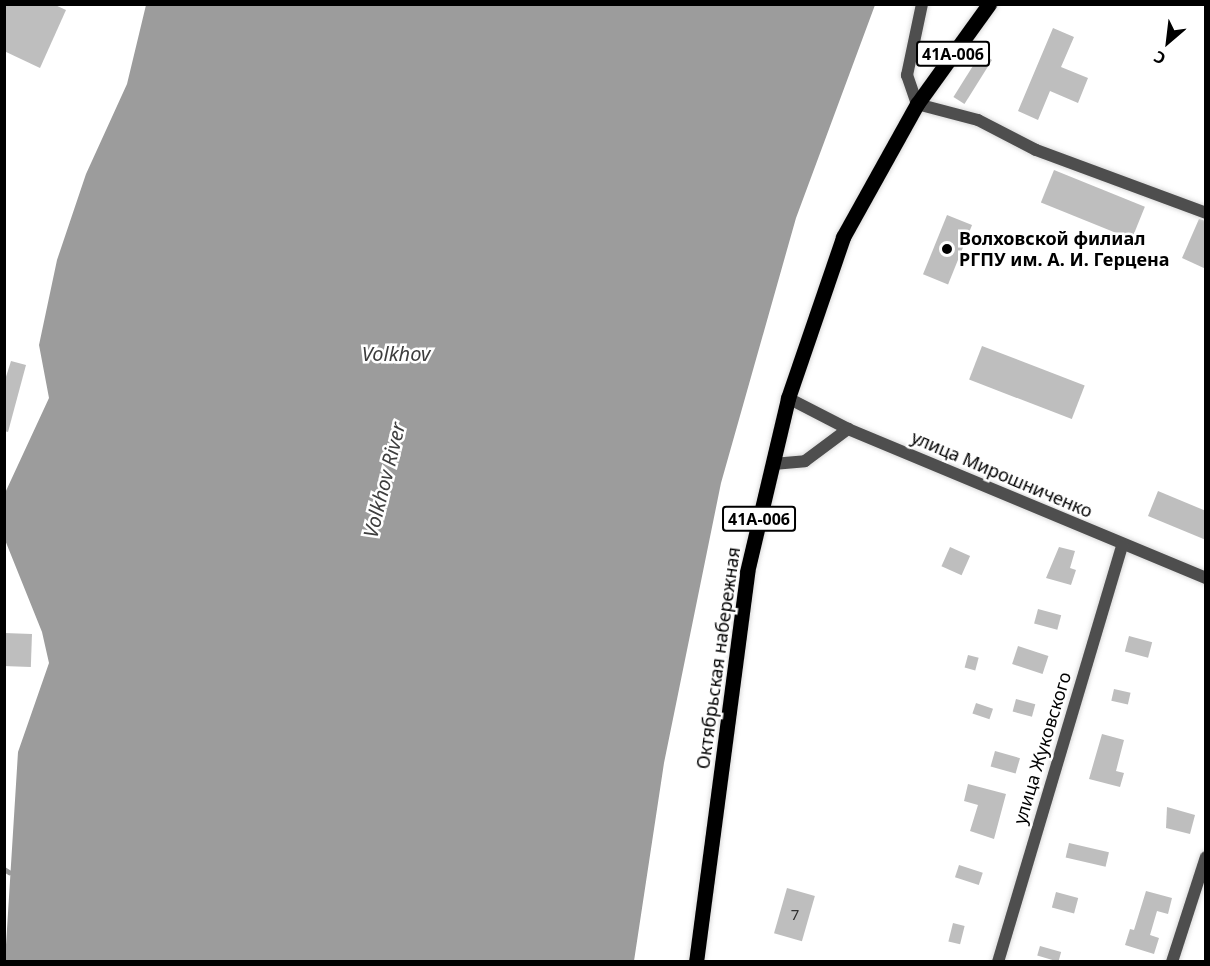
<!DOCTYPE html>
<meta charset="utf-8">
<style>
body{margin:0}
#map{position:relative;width:1210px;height:966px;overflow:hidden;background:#fff;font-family:"Noto Sans",sans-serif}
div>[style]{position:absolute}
.water>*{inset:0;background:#9c9c9c}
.stream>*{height:4.5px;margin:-2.25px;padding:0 2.25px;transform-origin:2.25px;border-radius:2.25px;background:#9c9c9c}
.building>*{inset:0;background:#bebebe;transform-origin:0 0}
.roads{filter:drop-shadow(0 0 2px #dbdbdb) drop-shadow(0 0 2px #dbdbdb)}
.minor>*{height:12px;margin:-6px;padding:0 6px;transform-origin:6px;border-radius:6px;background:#4e4e4e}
.primary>*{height:15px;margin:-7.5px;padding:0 7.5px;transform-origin:7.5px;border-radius:7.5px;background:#000}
.dots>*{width:16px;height:16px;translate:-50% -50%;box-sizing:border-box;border:3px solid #fff;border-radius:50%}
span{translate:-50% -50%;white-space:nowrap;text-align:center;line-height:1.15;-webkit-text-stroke:5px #fff;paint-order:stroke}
.number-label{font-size:15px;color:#303030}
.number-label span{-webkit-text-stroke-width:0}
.shield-label span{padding:2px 4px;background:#fff;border:2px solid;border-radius:4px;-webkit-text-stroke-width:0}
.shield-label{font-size:16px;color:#000;font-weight:700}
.poi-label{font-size:18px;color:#000;font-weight:700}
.left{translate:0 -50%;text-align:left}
.street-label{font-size:18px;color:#000}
.water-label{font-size:20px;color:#3d3d3d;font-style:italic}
.frame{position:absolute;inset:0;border:6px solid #000;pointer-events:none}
.north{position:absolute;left:1138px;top:12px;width:60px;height:60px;-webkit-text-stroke:4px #fff;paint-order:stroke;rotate:208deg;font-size:16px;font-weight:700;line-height:24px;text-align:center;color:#000}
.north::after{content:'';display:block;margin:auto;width:21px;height:27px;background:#000;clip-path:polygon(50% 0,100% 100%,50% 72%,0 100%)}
</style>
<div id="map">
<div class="water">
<i style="clip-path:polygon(146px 5px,875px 5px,796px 218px,721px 483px,664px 763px,634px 961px,5px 961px,18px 752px,49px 663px,42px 632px,5px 540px,5px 493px,49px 398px,39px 345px,57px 260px,86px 174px,127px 84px)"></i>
</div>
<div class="stream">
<i style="left:4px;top:869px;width:6px;rotate:31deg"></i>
</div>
<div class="building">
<i style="clip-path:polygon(4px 4px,53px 4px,66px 10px,40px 68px,4px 51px)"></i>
<i style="clip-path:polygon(1053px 28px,1074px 37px,1061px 67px,1088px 78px,1078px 103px,1050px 91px,1038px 120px,1018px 111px)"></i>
<i style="left:981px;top:53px;width:13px;height:52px;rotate:32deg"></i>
<i style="left:1054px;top:170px;width:98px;height:35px;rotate:22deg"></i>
<i style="left:947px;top:215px;width:27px;height:64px;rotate:22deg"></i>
<i style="clip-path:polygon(1199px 219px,1206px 221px,1206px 269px,1182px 258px)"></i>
<i style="left:982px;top:346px;width:110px;height:36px;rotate:21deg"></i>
<i style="clip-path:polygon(11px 361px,26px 365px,8px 432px,4px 431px,4px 383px)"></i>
<i style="clip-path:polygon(1158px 491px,1206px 511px,1206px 540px,1148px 516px)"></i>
<i style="left:950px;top:547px;width:22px;height:21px;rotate:24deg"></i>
<i style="clip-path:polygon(1059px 547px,1075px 551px,1070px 568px,1076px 570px,1071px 585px,1046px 578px)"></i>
<i style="left:1038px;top:609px;width:24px;height:15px;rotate:15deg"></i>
<i style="left:4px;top:633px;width:28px;height:33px;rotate:2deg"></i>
<i style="left:1129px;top:636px;width:24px;height:16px;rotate:15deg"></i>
<i style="left:1018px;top:646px;width:32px;height:19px;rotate:18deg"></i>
<i style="left:968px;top:655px;width:11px;height:13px;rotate:15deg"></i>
<i style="left:1114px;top:689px;width:17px;height:12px;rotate:13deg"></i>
<i style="left:1016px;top:699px;width:20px;height:13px;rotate:15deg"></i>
<i style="left:976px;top:703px;width:18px;height:11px;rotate:19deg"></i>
<i style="clip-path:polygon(1102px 734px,1124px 740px,1116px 771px,1124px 773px,1120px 787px,1089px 779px)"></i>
<i style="left:995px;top:751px;width:26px;height:16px;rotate:16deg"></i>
<i style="clip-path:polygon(968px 784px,1006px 794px,994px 839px,970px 831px,978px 805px,964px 801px)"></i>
<i style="clip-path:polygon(1167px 807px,1195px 815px,1190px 834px,1166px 828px)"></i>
<i style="left:1069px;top:843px;width:41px;height:15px;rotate:13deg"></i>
<i style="left:959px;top:865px;width:25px;height:13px;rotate:18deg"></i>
<i style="left:787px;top:888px;width:29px;height:47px;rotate:16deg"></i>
<i style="clip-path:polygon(1146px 891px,1172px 898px,1168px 914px,1157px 911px,1150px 935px,1159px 938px,1154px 954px,1125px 945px,1130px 929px,1134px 930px)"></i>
<i style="left:1056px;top:892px;width:23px;height:16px;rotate:15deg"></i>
<i style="left:953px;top:923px;width:12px;height:19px;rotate:14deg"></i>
<i style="left:1040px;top:946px;width:22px;height:10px;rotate:16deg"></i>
</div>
<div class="roads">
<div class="minor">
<i style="left:922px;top:4px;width:73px;rotate:101.9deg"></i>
<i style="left:907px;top:75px;width:31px;rotate:71deg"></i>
<i style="left:917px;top:104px;width:63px;rotate:14.7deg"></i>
<i style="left:978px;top:120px;width:65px;rotate:27.3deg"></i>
<i style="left:1036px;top:150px;width:181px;rotate:20.3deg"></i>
<i style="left:788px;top:398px;width:68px;rotate:27.3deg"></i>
<i style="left:848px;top:429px;width:388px;rotate:22.6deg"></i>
<i style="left:773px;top:464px;width:32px;rotate:-5deg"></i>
<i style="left:805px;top:461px;width:54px;rotate:-36.7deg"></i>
<i style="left:998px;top:962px;width:435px;rotate:-73.4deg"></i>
<i style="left:1172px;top:962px;width:110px;rotate:-72.1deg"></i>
</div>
<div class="primary">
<i style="left:696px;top:962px;width:393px;rotate:-82.5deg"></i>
<i style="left:747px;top:572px;width:179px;rotate:-76.7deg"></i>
<i style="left:788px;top:398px;width:170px;rotate:-71.1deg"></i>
<i style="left:843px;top:237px;width:152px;rotate:-60.9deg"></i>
<i style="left:917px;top:104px;width:123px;rotate:-54.2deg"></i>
</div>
</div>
<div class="dots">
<i style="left:947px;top:249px;background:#000"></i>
</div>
<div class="number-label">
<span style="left:795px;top:915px">7</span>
</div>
<div class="shield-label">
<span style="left:953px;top:54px">41А-006</span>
<span style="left:759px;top:519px">41А-006</span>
</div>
<div class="poi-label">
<span class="left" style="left:959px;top:249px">Волховской филиал<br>РГПУ им. А. И. Герцена</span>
</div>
<div class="street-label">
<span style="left:1002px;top:474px;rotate:23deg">улица Мирошниченко</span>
<span style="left:718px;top:658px;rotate:-82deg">Октябрьская набережная</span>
<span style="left:1042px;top:748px;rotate:-73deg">улица Жуковского</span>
</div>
<div class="water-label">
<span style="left:396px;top:353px">Volkhov</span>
<span style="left:384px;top:480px;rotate:-76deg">Volkhov River</span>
</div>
<div class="frame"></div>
<div class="north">С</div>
</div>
